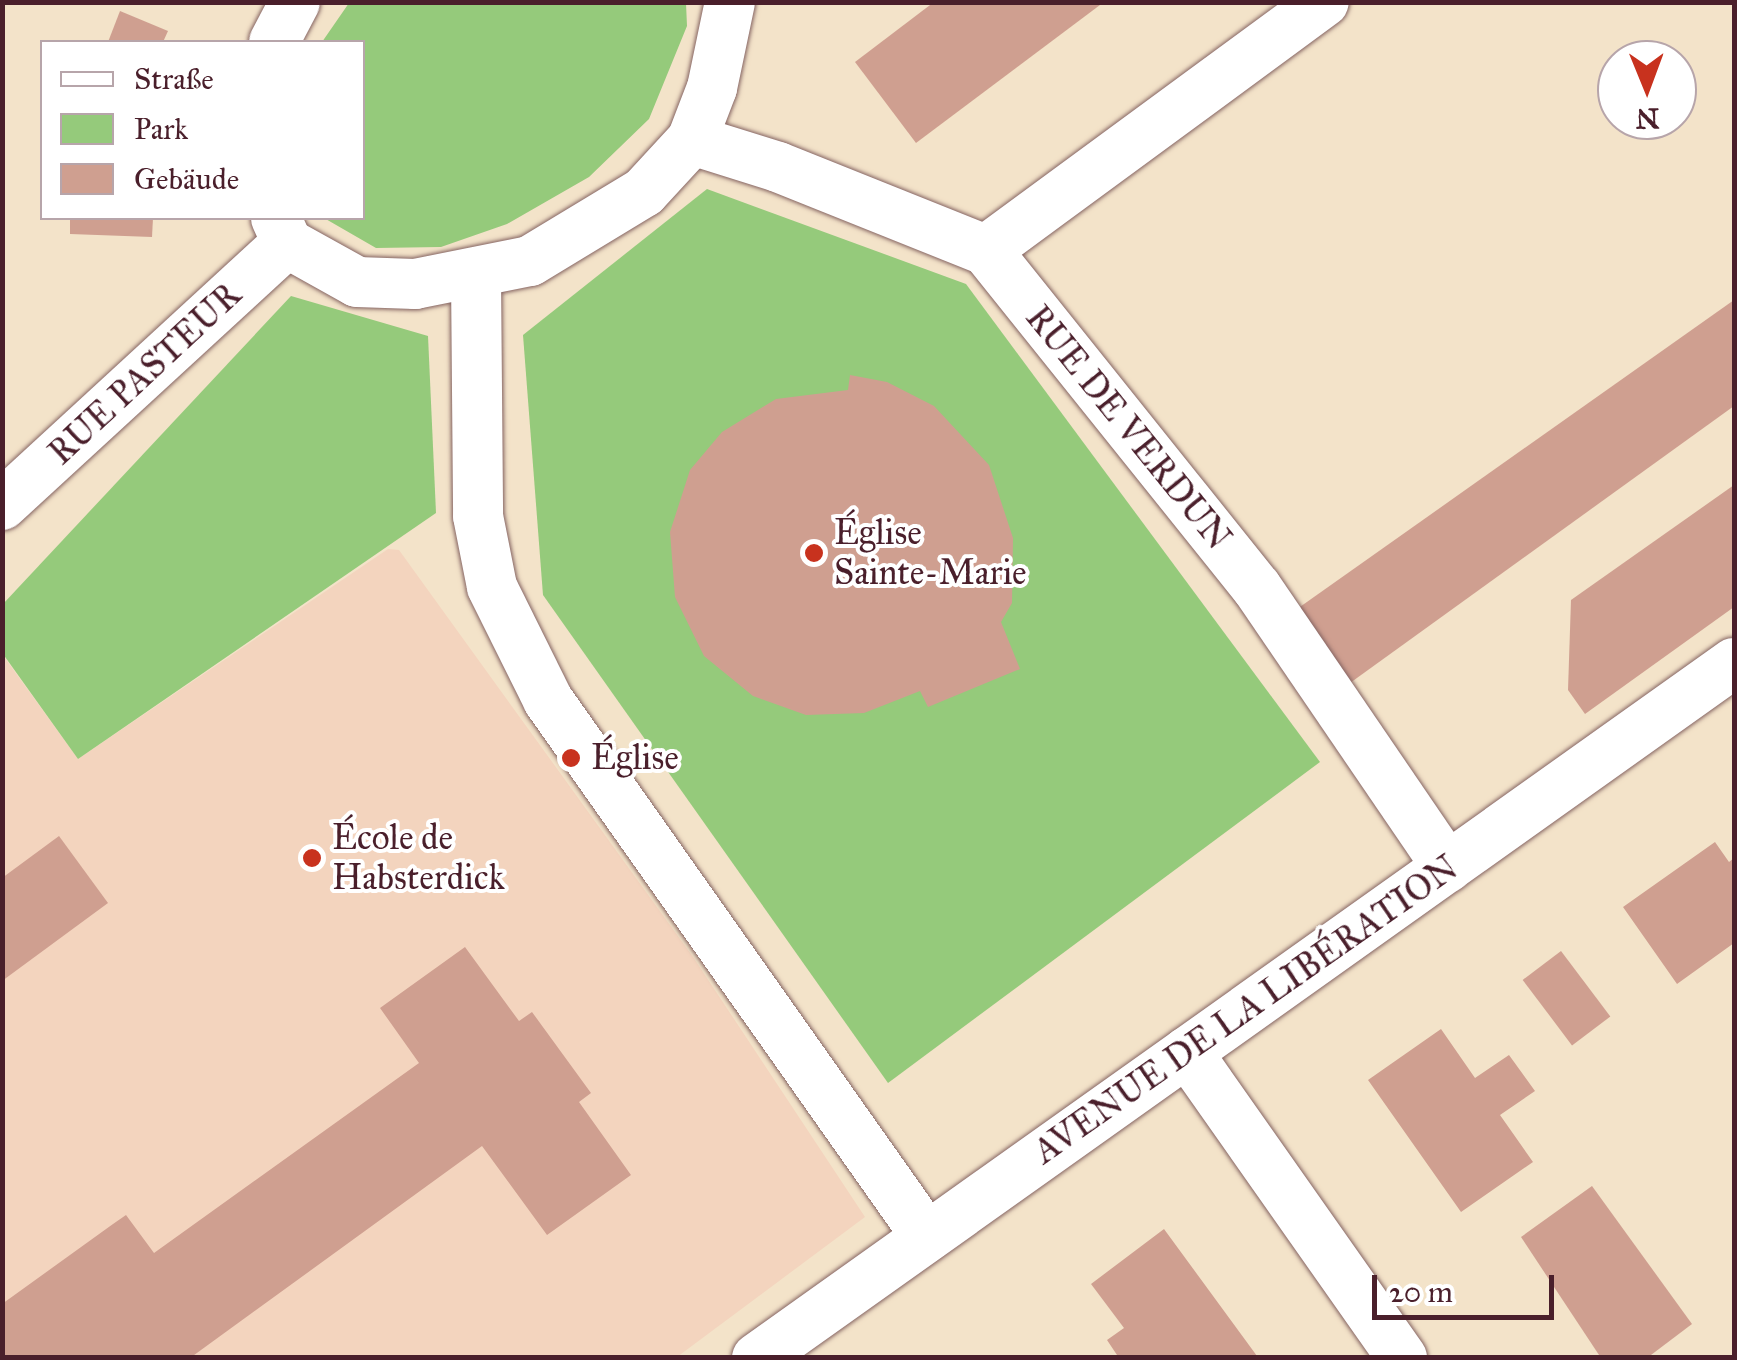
<!DOCTYPE html>
<meta charset="utf-8">
<style>
body{margin:0}
#map{position:relative;width:1737px;height:1360px;overflow:hidden;background:#f3e3c9;font-family:"IM FELL Great Primer",serif}
div>[style]{position:absolute}
.built>*{inset:0;background:#f3d4be}
.green>*{inset:0;background:#95ca7b}
.building>*{inset:0;background:#cf9f90;transform-origin:0 0}
.roads{filter:drop-shadow(0 0 2px #856462) drop-shadow(0 0 2px #856462)}
.street>*{height:50px;margin:-25px;padding:0 25px;transform-origin:25px;border-radius:25px;background:#fff}
.dots>*{width:28px;height:28px;translate:-50% -50%;box-sizing:border-box;border:5px solid #fff;border-radius:50%}
span{translate:-50% -50%;white-space:nowrap;text-align:center;line-height:1.15;-webkit-text-stroke:8px #fff;paint-order:stroke}
.street-label{font-size:35px;color:#4a1f2b}
.poi-label{font-size:35px;color:#4a1f2b}
.left{translate:0 -50%;text-align:left}
.frame{position:absolute;inset:0;border:5px solid #4a1f2b;pointer-events:none}
.legend{position:absolute;left:40px;top:40px;width:325px;height:180px;box-sizing:border-box;background:#fff;border:2px solid #b7a5aa;margin:0;padding:12px 18px;list-style:none;font-size:30px;color:#4a1f2b}
.legend li{display:flex;align-items:center;gap:20px;height:50px}
.legend b{width:50px;border:2px solid #b7a5aa}
.north{position:absolute;left:1597px;top:40px;width:100px;height:100px;box-sizing:border-box;background:#fff;border:2px solid #b7a5aa;border-radius:50%;rotate:179deg;font-size:28px;font-weight:700;line-height:40px;text-align:center;color:#4a1f2b}
.north::after{content:'';display:block;margin:auto;width:35px;height:45px;background:#c8321e;clip-path:polygon(50% 0,100% 100%,50% 72%,0 100%)}
.scale{position:absolute;left:1372px;top:1275px;width:182px;height:45px;box-sizing:border-box;border:5px solid #4a1f2b;border-top:0;padding-left:12px;font-size:30px;line-height:35px;white-space:nowrap;color:#4a1f2b;-webkit-text-stroke:8px #fff;paint-order:stroke}
</style>
<div id="map">
<div class="built">
<i style="clip-path:polygon(388px 549px,399px 550px,693px 957px,865px 1217px,677px 1357px,3px 1357px,2px 654px,78px 759px)"></i>
</div>
<div class="green">
<i style="clip-path:polygon(349px 3px,686px 3px,687px 26px,649px 119px,589px 177px,507px 224px,441px 247px,376px 248px,324px 218px,362px 218px,362px 42px,322px 42px)"></i>
<i style="clip-path:polygon(707px 189px,966px 284px,1320px 762px,888px 1083px,543px 595px,523px 335px)"></i>
<i style="clip-path:polygon(291px 296px,428px 336px,436px 513px,78px 759px,3px 654px,3px 604px)"></i>
</div>
<div class="building">
<i style="clip-path:polygon(934px 2px,1104px 2px,916px 143px,855px 62px)"></i>
<i style="clip-path:polygon(120px 11px,168px 31px,163px 42px,108px 42px)"></i>
<i style="clip-path:polygon(70px 218px,153px 218px,152px 237px,70px 234px)"></i>
<i style="clip-path:polygon(1734px 300px,1734px 406px,1350px 683px,1297px 609px)"></i>
<i style="clip-path:polygon(850px 375px,887px 382px,934px 406px,989px 465px,1013px 538px,1012px 603px,1001px 622px,1020px 669px,928px 707px,920px 691px,864px 713px,806px 715px,753px 696px,704px 656px,675px 597px,670px 532px,690px 470px,722px 432px,776px 399px,848px 390px)"></i>
<i style="clip-path:polygon(1734px 485px,1734px 607px,1585px 714px,1568px 690px,1571px 600px)"></i>
<i style="clip-path:polygon(59px 836px,108px 903px,2px 981px,2px 878px)"></i>
<i style="clip-path:polygon(1715px 842px,1729px 862px,1734px 858px,1734px 943px,1677px 984px,1623px 907px)"></i>
<i style="clip-path:polygon(465px 947px,519px 1021px,532px 1012px,591px 1093px,579px 1102px,631px 1175px,547px 1235px,482px 1146px,190px 1358px,2px 1358px,2px 1304px,113px 1224px,126px 1215px,154px 1253px,419px 1063px,380px 1008px)"></i>
<i style="left:1561px;top:951px;width:82px;height:48px;rotate:53deg"></i>
<i style="clip-path:polygon(1441px 1029px,1475px 1078px,1509px 1055px,1535px 1091px,1500px 1115px,1533px 1162px,1461px 1212px,1368px 1080px)"></i>
<i style="clip-path:polygon(1592px 1186px,1692px 1324px,1647px 1358px,1601px 1358px,1521px 1237px)"></i>
<i style="clip-path:polygon(1164px 1229px,1257px 1356px,1255px 1358px,1119px 1358px,1107px 1340px,1124px 1328px,1091px 1284px)"></i>
</div>
<div class="roads">
<div class="street">
<i style="left:274px;top:42px;width:45px;rotate:-62.3deg"></i>
<i style="left:692px;top:140px;width:90px;rotate:17.4deg"></i>
<i style="left:778px;top:167px;width:224px;rotate:21.8deg"></i>
<i style="left:986px;top:250px;width:433px;rotate:51.3deg"></i>
<i style="left:1257px;top:588px;width:338px;rotate:55.7deg"></i>
<i style="left:276px;top:218px;width:27px;rotate:66deg"></i>
<i style="left:287px;top:243px;width:80px;rotate:29.1deg"></i>
<i style="left:357px;top:282px;width:58px;rotate:2deg"></i>
<i style="left:415px;top:284px;width:117px;rotate:-11.3deg"></i>
<i style="left:530px;top:261px;width:133px;rotate:-31.2deg"></i>
<i style="left:644px;top:192px;width:71px;rotate:-47.3deg"></i>
<i style="left:692px;top:140px;width:56px;rotate:-69deg"></i>
<i style="left:712px;top:88px;width:88px;rotate:-78.2deg"></i>
<i style="left:986px;top:250px;width:419px;rotate:-36.3deg"></i>
<i style="left:476px;top:276px;width:240px;rotate:89.5deg"></i>
<i style="left:478px;top:516px;width:72px;rotate:78.8deg"></i>
<i style="left:492px;top:587px;width:126px;rotate:63.6deg"></i>
<i style="left:548px;top:700px;width:657px;rotate:54.79deg"></i>
<i style="left:2px;top:505px;width:387px;rotate:-42.6deg"></i>
<i style="left:1187px;top:1052px;width:374px;rotate:54.9deg"></i>
<i style="left:757px;top:1358px;width:1199px;rotate:-35.43deg"></i>
</div>
</div>
<div class="dots">
<i style="left:814px;top:553px;background:#c8321e"></i>
<i style="left:571px;top:758px;background:#c8321e"></i>
<i style="left:312px;top:858px;background:#c8321e"></i>
</div>
<div class="street-label">
<span style="left:145px;top:374px;rotate:-43deg">RUE PASTEUR</span>
<span style="left:1128px;top:428px;rotate:51deg">RUE DE VERDUN</span>
<span style="left:1246px;top:1010px;rotate:-35deg">AVENUE DE LA LIBÉRATION</span>
</div>
<div class="poi-label">
<span class="left" style="left:834px;top:553px">Église<br>Sainte-Marie</span>
<span class="left" style="left:591px;top:758px">Église</span>
<span class="left" style="left:332px;top:858px">École de<br>Habsterdick</span>
</div>
<div class="frame"></div>
<ul class="legend">
<li><b style="height:12px;background:#fff"></b>Straße</li>
<li><b style="height:28px;background:#95ca7b"></b>Park</li>
<li><b style="height:28px;background:#cf9f90"></b>Gebäude</li>
</ul>
<div class="north">N</div>
<div class="scale">20 m</div>
</div>
